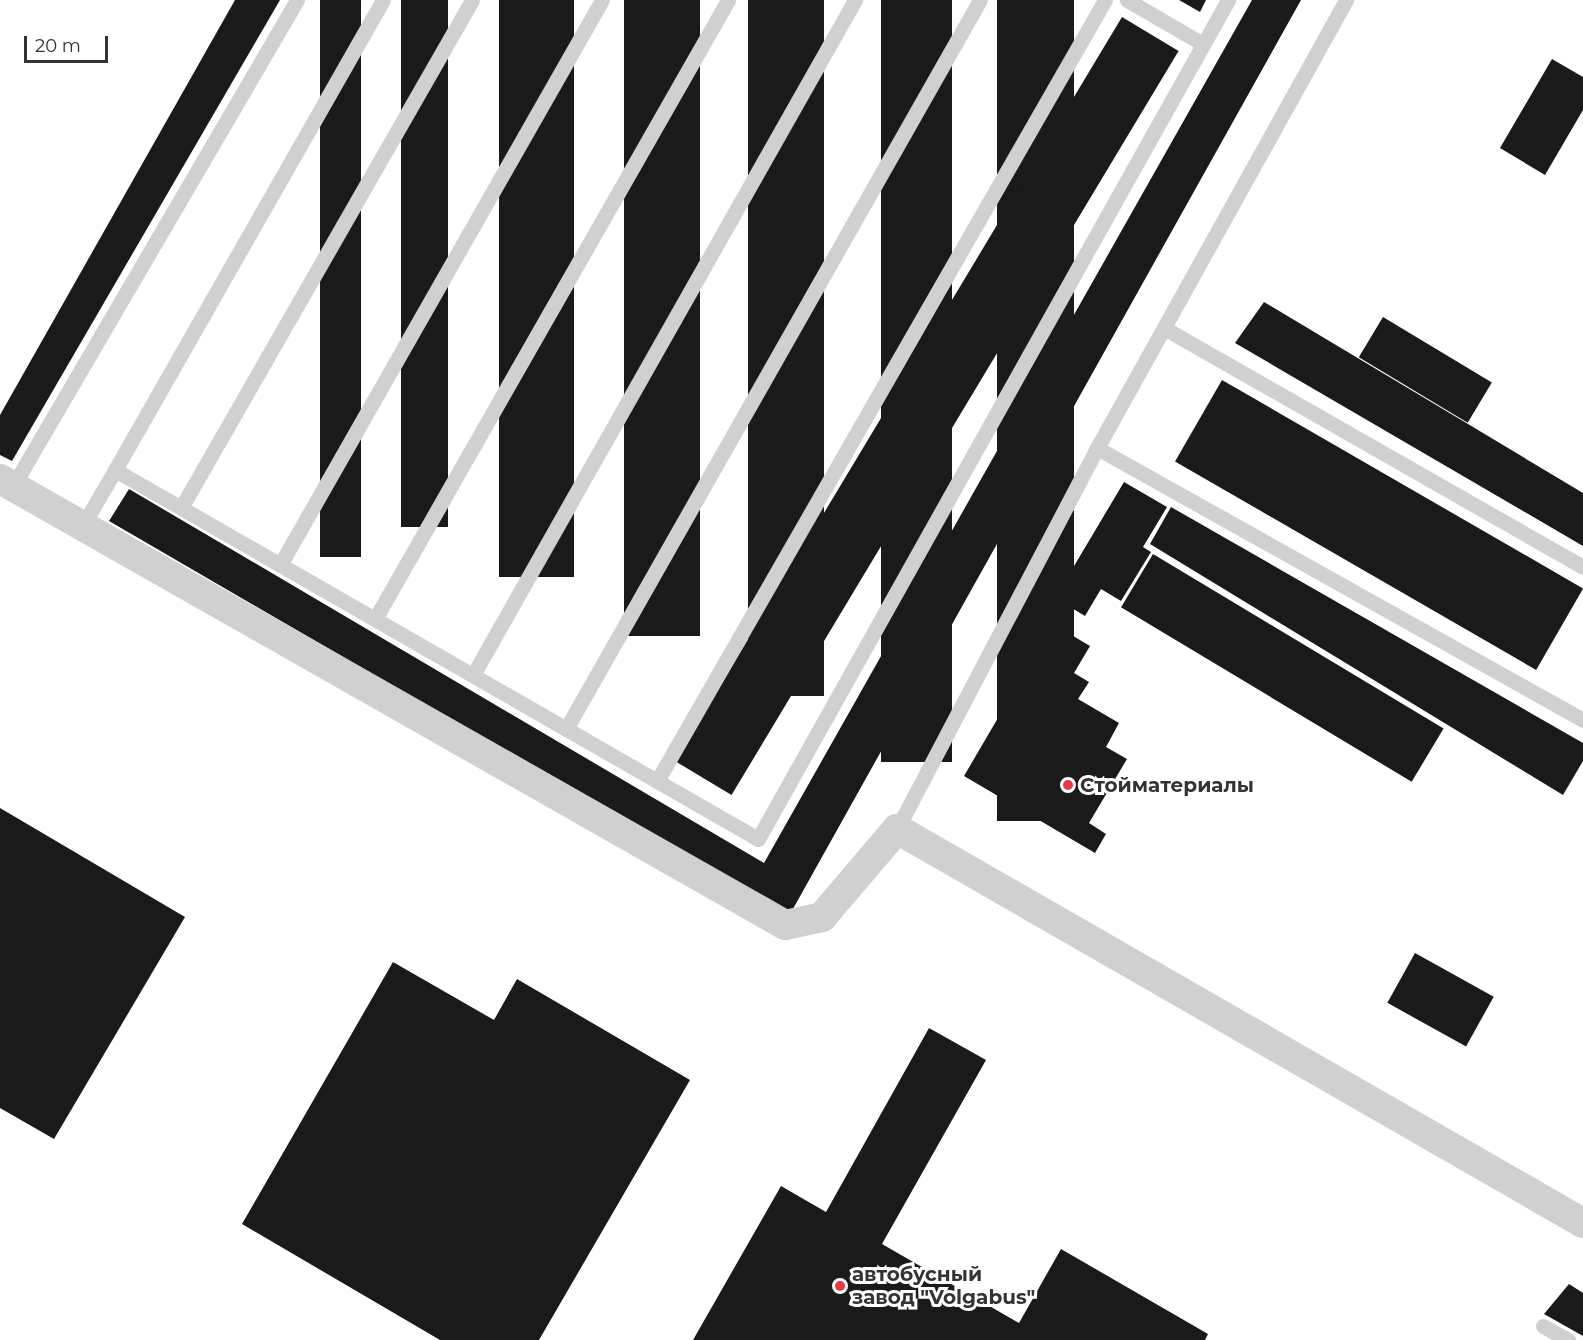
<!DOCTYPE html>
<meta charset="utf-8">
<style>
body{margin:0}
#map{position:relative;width:1583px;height:1340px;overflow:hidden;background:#fff;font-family:Montserrat,sans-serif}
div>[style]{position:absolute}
.building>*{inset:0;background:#1a1a1a;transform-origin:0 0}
.lane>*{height:15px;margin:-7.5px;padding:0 7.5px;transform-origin:7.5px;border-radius:7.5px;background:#d0d0d0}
.street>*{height:30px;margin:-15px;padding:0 15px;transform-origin:15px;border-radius:15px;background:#d0d0d0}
.dots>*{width:16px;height:16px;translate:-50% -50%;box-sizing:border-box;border:3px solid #fff;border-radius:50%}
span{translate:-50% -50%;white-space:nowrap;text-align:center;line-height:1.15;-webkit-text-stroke:6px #fff;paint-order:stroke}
.poi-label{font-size:20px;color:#333;font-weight:700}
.left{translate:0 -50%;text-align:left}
.scale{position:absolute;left:24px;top:36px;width:84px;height:27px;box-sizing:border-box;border:3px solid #333;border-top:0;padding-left:8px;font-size:18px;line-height:21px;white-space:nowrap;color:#333;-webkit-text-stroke:4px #fff;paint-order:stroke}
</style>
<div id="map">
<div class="building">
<i style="clip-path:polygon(235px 0,280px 0,12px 461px,0 455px,0 415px)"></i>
<i style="left:320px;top:0;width:41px;height:557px"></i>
<i style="left:401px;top:0;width:47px;height:527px"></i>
<i style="left:499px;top:0;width:75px;height:577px"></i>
<i style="left:624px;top:0;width:76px;height:636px"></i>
<i style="left:748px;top:0;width:76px;height:696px"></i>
<i style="left:881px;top:0;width:71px;height:762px"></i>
<i style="left:997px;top:0;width:77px;height:821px"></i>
<i style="clip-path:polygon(1179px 0,1206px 0,1200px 12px)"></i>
<i style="clip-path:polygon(1252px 0,1301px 0,789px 916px,109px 521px,129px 489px,764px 863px)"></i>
<i style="left:1122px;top:17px;width:66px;height:868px;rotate:31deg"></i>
<i style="clip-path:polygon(1552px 59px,1583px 77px,1583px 110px,1545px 175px,1500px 148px)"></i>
<i style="clip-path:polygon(1264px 302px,1583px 493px,1583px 546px,1235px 343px)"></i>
<i style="left:1383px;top:317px;width:127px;height:47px;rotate:31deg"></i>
<i style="left:1222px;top:380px;width:417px;height:94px;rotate:30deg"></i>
<i style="clip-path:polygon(1124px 482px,1167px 507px,1143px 547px,1151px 552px,1121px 601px,1101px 589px,1085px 616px,1055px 598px)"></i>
<i style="clip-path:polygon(1171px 507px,1583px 743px,1583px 761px,1563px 795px,1150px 544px)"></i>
<i style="left:1153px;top:554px;width:339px;height:62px;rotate:31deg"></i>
<i style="clip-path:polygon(1053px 624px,1090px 646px,1074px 673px,1089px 682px,1078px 699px,1119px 723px,1106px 747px,1127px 759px,1089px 823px,1106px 834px,1095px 853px,964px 776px)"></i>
<i style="clip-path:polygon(0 808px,185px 917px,54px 1139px,0 1108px)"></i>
<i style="left:1415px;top:953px;width:90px;height:57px;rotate:29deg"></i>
<i style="clip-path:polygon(393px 962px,494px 1020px,517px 979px,690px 1080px,539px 1340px,440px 1340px,242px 1224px)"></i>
<i style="clip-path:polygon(929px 1028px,986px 1060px,882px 1244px,1019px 1323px,1061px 1249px,1208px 1334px,1205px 1340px,693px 1340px,781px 1186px,826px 1212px)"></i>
<i style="clip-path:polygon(1569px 1284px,1583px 1293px,1583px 1336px,1544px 1314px)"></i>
</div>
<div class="lane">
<i style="left:1127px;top:0;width:88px;rotate:30.1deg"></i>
<i style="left:1164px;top:328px;width:482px;rotate:29.7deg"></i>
<i style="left:1097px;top:448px;width:557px;rotate:29.23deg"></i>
<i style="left:115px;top:470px;width:541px;rotate:-60.31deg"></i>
<i style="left:13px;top:486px;width:563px;rotate:-59.7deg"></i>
<i style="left:181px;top:508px;width:585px;rotate:-60.19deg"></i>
<i style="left:83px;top:525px;width:64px;rotate:-59.8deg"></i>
<i style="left:115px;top:470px;width:741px;rotate:29.85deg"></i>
<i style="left:758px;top:839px;width:962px;rotate:-60.74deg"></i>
<i style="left:280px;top:565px;width:650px;rotate:-60.32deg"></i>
<i style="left:375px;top:619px;width:713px;rotate:-60.3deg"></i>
<i style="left:473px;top:675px;width:776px;rotate:-60.49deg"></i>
<i style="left:566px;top:729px;width:838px;rotate:-60.41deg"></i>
<i style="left:657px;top:781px;width:900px;rotate:-60.16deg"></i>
<i style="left:897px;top:829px;width:430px;rotate:-62.3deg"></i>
<i style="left:1097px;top:448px;width:513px;rotate:-60.93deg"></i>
<i style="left:1543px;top:1326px;width:29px;rotate:29deg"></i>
</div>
<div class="street">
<i style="left:0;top:479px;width:903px;rotate:29.6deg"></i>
<i style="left:785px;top:925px;width:38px;rotate:-12deg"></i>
<i style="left:822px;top:917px;width:116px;rotate:-49.6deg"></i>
<i style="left:897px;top:829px;width:791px;rotate:29.87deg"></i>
</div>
<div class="dots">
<i style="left:1068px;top:785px;background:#e63946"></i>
<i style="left:840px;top:1286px;background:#e63946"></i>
</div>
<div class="poi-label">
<span class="left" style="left:1080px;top:785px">Стойматериалы</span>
<span class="left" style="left:852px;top:1286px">автобусный<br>завод "Volgabus"</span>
</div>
<div class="scale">20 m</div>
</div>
